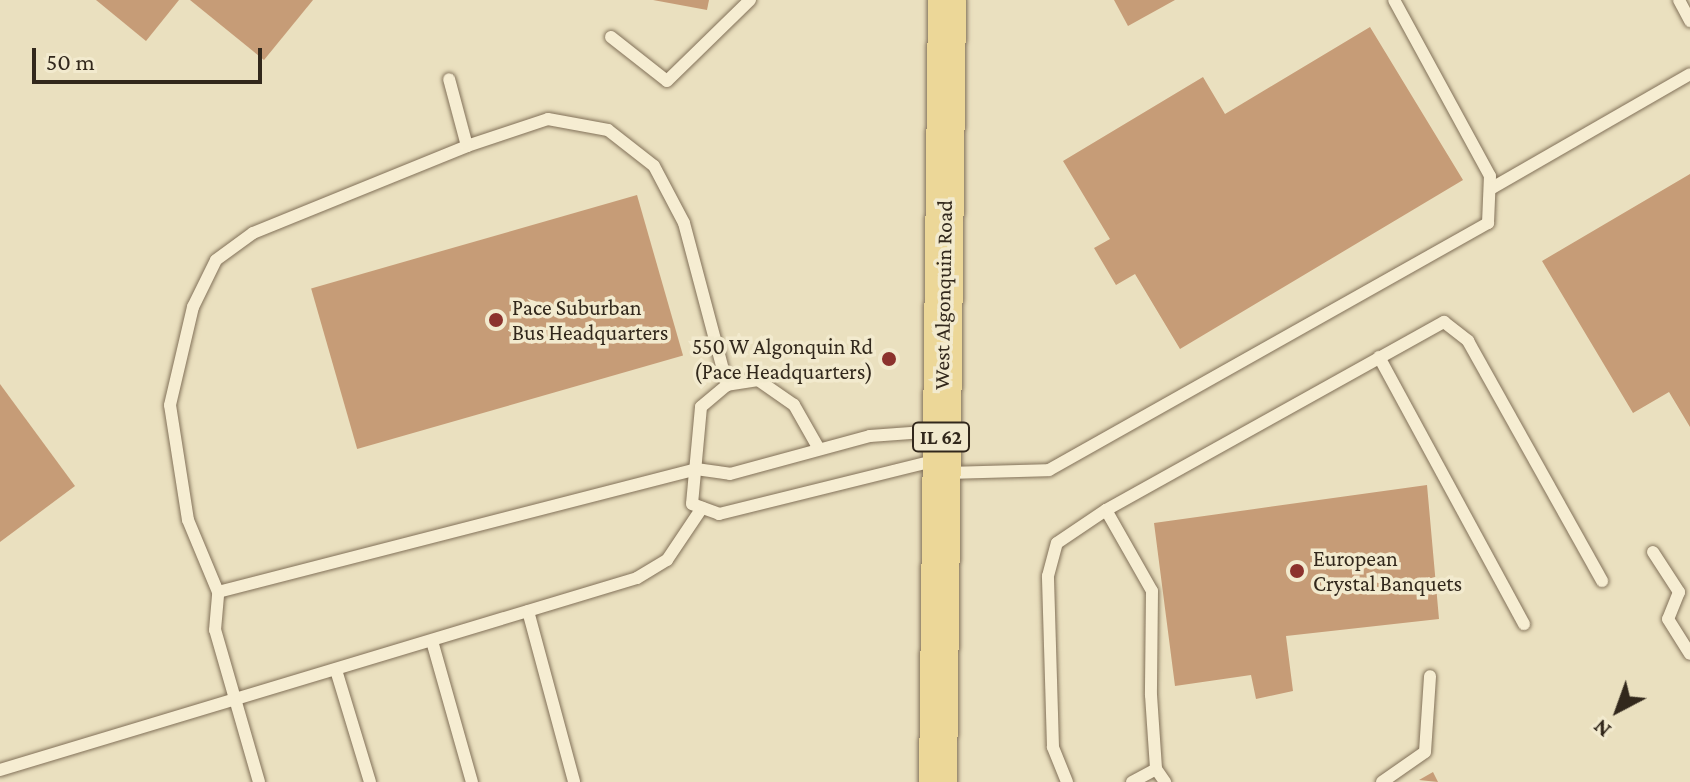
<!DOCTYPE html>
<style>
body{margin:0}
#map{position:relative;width:1690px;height:782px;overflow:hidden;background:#eae0bf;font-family:"Crimson Pro",serif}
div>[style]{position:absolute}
.building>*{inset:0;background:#c69c77;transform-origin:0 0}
.roads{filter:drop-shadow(0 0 2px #827159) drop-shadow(0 0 2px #827159)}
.lane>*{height:12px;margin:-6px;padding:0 6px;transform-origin:6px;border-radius:6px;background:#f6edd2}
.primary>*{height:38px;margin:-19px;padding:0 19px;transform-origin:19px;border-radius:19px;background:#ecd798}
.dots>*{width:22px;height:22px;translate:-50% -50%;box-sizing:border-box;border:4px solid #f2eace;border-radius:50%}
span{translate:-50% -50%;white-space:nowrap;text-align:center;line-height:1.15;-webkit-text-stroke:7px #f2eace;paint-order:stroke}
.shield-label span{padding:2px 6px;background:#f2eace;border:2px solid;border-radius:6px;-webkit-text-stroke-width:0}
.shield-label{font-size:20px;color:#32281c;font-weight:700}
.street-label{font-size:22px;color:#32281c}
.poi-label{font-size:22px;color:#32281c}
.left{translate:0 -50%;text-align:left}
.right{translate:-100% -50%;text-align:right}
.north{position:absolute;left:1578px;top:670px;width:80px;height:80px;-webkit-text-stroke:6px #f2eace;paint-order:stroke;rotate:221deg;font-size:22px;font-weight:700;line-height:32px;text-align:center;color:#32281c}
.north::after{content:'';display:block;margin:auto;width:28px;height:36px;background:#32281c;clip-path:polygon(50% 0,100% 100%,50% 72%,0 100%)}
.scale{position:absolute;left:32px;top:48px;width:230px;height:36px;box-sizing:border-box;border:4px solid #32281c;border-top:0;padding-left:10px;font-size:24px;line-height:28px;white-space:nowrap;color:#32281c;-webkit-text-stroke:6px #f2eace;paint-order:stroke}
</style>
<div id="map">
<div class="building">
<i style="clip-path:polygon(96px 0,179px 0,146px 41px)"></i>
<i style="clip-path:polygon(190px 0,313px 0,264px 60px)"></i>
<i style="clip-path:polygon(653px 0,709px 0,707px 10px)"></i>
<i style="clip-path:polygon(1114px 0,1175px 0,1128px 26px)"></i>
<i style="clip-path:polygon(1370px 27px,1463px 180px,1180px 349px,1135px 274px,1116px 285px,1094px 248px,1110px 239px,1063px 161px,1203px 77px,1225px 114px)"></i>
<i style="clip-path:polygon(1690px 174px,1690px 427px,1669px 392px,1633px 413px,1542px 261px)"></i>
<i style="left:637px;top:195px;width:167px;height:339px;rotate:74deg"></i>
<i style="clip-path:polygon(0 384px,75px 486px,0 542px)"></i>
<i style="clip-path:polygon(1427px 485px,1439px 619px,1286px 636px,1293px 691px,1256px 699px,1251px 675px,1175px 686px,1154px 523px)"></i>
<i style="clip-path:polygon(1433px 772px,1438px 782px,1419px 780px)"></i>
</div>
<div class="roads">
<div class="lane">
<i style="left:1679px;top:0;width:24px;rotate:62deg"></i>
<i style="left:611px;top:37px;width:71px;rotate:38.2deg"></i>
<i style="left:667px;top:81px;width:116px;rotate:-44.3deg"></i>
<i style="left:467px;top:146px;width:85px;rotate:-18.4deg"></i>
<i style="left:548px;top:119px;width:61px;rotate:10.4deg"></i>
<i style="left:608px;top:130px;width:58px;rotate:38deg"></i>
<i style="left:654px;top:166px;width:64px;rotate:62.2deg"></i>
<i style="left:684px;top:223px;width:168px;rotate:75.1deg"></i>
<i style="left:1492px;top:188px;width:228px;rotate:-29.9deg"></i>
<i style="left:1379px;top:357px;width:304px;rotate:61.5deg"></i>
<i style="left:819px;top:449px;width:51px;rotate:-119.6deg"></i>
<i style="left:794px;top:405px;width:44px;rotate:-145.2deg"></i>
<i style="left:758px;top:380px;width:31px;rotate:171deg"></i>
<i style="left:727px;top:385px;width:34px;rotate:140deg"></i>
<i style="left:701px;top:407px;width:97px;rotate:95.3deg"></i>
<i style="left:692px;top:504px;width:29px;rotate:20deg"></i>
<i style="left:719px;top:514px;width:226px;rotate:-13.9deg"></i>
<i style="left:944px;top:473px;width:105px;rotate:-1.6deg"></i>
<i style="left:1049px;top:470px;width:504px;rotate:-29.36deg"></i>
<i style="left:1488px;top:223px;width:47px;rotate:-87.6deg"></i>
<i style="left:1490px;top:176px;width:200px;rotate:-118.6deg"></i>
<i style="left:1106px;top:510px;width:387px;rotate:-29.1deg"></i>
<i style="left:1444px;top:322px;width:31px;rotate:38deg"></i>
<i style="left:1468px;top:341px;width:275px;rotate:60.8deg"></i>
<i style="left:1653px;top:552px;width:48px;rotate:57deg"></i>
<i style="left:1679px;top:592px;width:29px;rotate:112deg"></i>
<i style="left:1668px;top:619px;width:41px;rotate:57.8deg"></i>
<i style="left:218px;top:592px;width:494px;rotate:-14.4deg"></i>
<i style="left:696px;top:469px;width:34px;rotate:8deg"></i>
<i style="left:730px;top:474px;width:145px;rotate:-15.2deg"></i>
<i style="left:870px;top:436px;width:68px;rotate:-4.2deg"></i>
<i style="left:528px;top:611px;width:177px;rotate:74.9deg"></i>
<i style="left:432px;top:641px;width:147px;rotate:74.2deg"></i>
<i style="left:336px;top:670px;width:117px;rotate:73.1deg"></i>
<i style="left:0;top:770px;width:665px;rotate:-16.77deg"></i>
<i style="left:637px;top:578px;width:35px;rotate:-31deg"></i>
<i style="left:667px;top:560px;width:63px;rotate:-56.1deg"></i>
<i style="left:259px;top:782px;width:158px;rotate:-106.1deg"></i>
<i style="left:215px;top:630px;width:38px;rotate:-85deg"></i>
<i style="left:218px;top:592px;width:78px;rotate:-112.6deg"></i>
<i style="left:188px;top:520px;width:116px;rotate:-98.9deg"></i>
<i style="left:170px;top:405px;width:101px;rotate:-76.8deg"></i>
<i style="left:193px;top:307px;width:52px;rotate:-63.9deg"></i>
<i style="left:216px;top:260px;width:46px;rotate:-36.1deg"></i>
<i style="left:253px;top:233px;width:231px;rotate:-22.1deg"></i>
<i style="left:467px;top:146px;width:69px;rotate:-105deg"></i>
<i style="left:1067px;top:782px;width:38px;rotate:-112deg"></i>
<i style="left:1053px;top:747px;width:171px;rotate:-91.7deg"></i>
<i style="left:1048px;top:576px;width:34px;rotate:-75deg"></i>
<i style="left:1057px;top:543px;width:59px;rotate:-34deg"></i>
<i style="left:1106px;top:510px;width:93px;rotate:60.4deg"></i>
<i style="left:1152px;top:591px;width:104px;rotate:90.6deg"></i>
<i style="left:1151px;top:695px;width:74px;rotate:86.1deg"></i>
<i style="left:1156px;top:769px;width:16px;rotate:55deg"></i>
<i style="left:1132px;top:782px;width:27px;rotate:-28deg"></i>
<i style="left:1382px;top:782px;width:52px;rotate:-34.9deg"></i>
<i style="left:1425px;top:752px;width:76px;rotate:-86.2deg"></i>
</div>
<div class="primary">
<i style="left:938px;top:782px;width:782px;rotate:-89.34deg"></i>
</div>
</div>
<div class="dots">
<i style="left:496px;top:320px;background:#8c322d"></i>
<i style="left:889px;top:359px;background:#8c322d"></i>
<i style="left:1297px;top:571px;background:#8c322d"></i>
</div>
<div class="shield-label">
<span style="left:941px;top:437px">IL 62</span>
</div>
<div class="street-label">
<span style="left:943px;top:295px;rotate:-89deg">West Algonquin Road</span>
</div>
<div class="poi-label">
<span class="left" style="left:512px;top:320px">Pace Suburban<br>Bus Headquarters</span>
<span class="right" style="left:873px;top:359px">550 W Algonquin Rd<br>(Pace Headquarters)</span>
<span class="left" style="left:1313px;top:571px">European<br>Crystal Banquets</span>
</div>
<div class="north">N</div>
<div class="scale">50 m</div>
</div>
